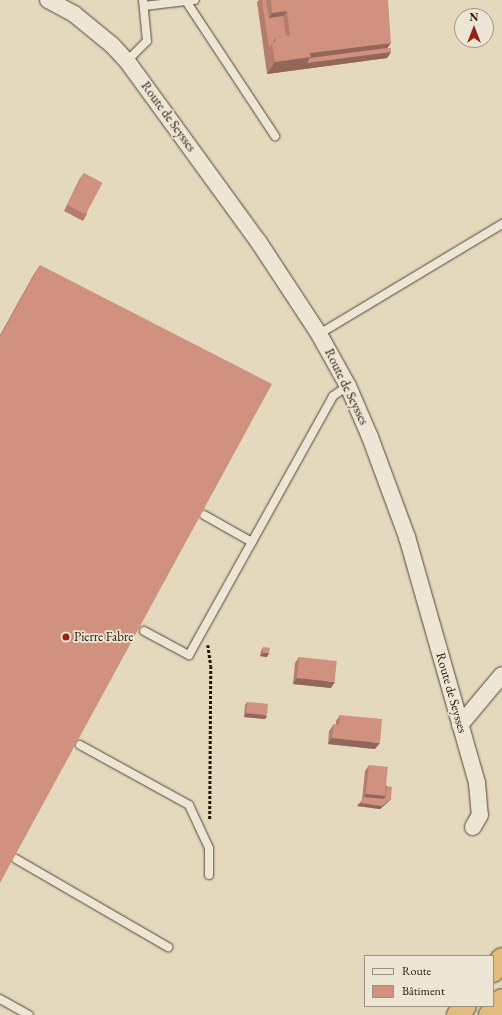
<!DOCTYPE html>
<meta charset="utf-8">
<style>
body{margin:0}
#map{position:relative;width:502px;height:1015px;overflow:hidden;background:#e4d9bd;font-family:"EB Garamond",serif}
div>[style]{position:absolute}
.path>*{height:2.5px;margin-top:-1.25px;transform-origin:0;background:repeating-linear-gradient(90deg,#241508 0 3px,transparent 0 5px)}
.roads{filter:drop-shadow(0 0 1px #544635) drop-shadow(0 0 1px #544635)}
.service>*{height:8px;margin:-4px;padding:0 4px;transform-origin:4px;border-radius:4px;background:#ede6d4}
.minor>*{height:16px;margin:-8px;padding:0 8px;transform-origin:8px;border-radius:8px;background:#ede6d4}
.motorway>*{height:22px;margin:-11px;padding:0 11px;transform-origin:11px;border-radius:11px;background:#e2bc7e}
.wall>*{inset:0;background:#b37e6d}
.shaded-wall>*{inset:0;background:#926659}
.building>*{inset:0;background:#d0927f;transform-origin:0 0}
.dots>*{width:11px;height:11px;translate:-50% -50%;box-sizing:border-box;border:2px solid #ede6d4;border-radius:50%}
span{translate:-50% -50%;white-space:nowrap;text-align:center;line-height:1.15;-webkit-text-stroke:3.5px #ede6d4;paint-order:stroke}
.street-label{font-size:13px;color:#241508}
.poi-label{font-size:13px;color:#241508}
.left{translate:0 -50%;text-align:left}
.legend{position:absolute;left:364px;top:955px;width:130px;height:52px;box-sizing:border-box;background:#ede6d4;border:1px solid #9d9282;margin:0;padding:5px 7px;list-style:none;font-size:12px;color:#241508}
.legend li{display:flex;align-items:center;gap:8px;height:20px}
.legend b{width:20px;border:1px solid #9d9282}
.north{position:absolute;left:454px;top:8px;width:40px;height:40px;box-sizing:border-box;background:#ede6d4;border:1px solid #9d9282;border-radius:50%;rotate:0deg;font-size:11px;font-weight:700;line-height:16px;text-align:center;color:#241508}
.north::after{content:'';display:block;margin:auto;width:14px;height:18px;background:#8f2418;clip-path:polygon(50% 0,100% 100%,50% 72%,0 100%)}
</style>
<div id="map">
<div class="path">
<i style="left:208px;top:645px;width:21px;rotate:82deg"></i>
<i style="left:211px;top:666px;width:154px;rotate:90.4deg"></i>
</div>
<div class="roads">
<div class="service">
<i style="left:186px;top:1px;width:162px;rotate:56.6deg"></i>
<i style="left:144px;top:6px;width:51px;rotate:-6.7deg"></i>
<i style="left:127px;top:61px;width:28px;rotate:-45deg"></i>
<i style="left:147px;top:41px;width:41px;rotate:-95.6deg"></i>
<i style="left:319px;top:334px;width:214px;rotate:-31deg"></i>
<i style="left:204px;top:515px;width:55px;rotate:29.4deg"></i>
<i style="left:144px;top:631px;width:51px;rotate:28.1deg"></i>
<i style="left:189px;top:655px;width:296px;rotate:-60.9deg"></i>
<i style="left:333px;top:396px;width:18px;rotate:-34deg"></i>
<i style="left:80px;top:745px;width:124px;rotate:28.8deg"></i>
<i style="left:189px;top:805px;width:47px;rotate:65.1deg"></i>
<i style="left:209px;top:848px;width:27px;rotate:90deg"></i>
<i style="left:16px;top:859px;width:176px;rotate:30.1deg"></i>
<i style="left:0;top:999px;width:33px;rotate:29deg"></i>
</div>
<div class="minor">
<i style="left:48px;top:0;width:30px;rotate:28deg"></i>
<i style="left:74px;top:14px;width:49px;rotate:39.2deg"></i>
<i style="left:112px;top:45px;width:22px;rotate:47deg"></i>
<i style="left:127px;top:61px;width:223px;rotate:54deg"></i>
<i style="left:258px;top:241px;width:111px;rotate:56.7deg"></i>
<i style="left:319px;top:334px;width:60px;rotate:60.9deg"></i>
<i style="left:348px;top:386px;width:56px;rotate:66.7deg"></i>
<i style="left:370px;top:437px;width:107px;rotate:69.7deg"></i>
<i style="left:407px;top:537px;width:256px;rotate:74.1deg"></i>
<i style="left:477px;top:783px;width:32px;rotate:85deg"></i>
<i style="left:480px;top:815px;width:14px;rotate:120deg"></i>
<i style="left:460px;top:725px;width:65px;rotate:-50deg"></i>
</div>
<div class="motorway">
<i style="left:493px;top:971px;width:15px;rotate:-53deg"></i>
<i style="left:458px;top:1015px;width:11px;rotate:-52deg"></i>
<i style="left:490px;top:1015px;width:19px;rotate:-51deg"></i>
</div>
</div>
<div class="wall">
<i style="clip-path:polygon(259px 0,388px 0,387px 48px,391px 52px,387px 58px,267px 74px,257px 2px)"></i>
<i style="clip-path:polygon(84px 173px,87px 214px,83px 221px,64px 211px,79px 180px)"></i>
<i style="clip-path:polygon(40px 265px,0 883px,0 335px,34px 274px)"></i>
<i style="clip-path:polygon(263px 647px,269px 653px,267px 657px,260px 656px,261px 651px)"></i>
<i style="clip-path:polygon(299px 657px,331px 688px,293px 684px,295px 663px)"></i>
<i style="clip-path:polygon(247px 702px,267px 716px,265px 719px,244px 717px,245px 705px)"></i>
<i style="clip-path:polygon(340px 715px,375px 749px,328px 744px,329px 731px,334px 724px,336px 725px,336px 721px)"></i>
<i style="clip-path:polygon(369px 765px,387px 786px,391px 799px,388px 802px,380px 809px,357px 806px,362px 800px,365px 771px)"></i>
</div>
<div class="shaded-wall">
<i style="clip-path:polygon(287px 11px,279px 22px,265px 23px,272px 13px)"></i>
<i style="clip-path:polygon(391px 43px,384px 53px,391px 52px,387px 58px,267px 74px,275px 62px,310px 53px)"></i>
<i style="clip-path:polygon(263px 653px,269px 653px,267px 657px,260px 656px)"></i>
<i style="clip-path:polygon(297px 678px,335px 682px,331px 688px,293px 684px)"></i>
<i style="clip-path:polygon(246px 713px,267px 716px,265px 719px,244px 717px)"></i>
<i style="clip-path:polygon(332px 738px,380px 743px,375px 749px,328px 744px)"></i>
<i style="clip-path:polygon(366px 794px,386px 796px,381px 802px,362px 800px)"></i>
<i style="clip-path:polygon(391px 799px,388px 802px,380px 809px,357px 806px,360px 803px)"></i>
</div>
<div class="building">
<i style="clip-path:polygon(262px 0,266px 0,269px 18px,283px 16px,286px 36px,276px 37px,269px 48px)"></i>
<i style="clip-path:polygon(271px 0,388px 0,391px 43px,310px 53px,311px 57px,275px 62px,272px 43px,276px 42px,276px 37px,290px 35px,287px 11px,272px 13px)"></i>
<i style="clip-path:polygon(387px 48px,391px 48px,391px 52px,307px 63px,310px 58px)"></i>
<i style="left:84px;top:173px;width:21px;height:36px;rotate:28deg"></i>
<i style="clip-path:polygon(40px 265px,272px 384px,0 883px,0 337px)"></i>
<i style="clip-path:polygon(263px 647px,270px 648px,269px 653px,263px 653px)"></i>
<i style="left:299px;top:657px;width:38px;height:21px;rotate:6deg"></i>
<i style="left:247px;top:702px;width:21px;height:11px;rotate:5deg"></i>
<i style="clip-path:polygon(340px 715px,382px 719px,380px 743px,332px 738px,334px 724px,339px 725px)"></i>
<i style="left:369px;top:765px;width:19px;height:29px;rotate:6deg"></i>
<i style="clip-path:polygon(387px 786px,392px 787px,391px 799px,382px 806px,360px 803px,364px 797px,384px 799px,386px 796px)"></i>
</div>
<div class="dots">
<i style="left:66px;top:637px;background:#8f2418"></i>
</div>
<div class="street-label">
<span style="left:168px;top:117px;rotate:54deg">Route de Seysses</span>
<span style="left:346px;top:387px;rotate:64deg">Route de Seysses</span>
<span style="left:451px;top:693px;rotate:74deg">Route de Seysses</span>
</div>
<div class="poi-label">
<span class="left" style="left:74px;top:637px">Pierre Fabre</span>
</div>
<ul class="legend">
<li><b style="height:5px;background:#ede6d4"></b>Route</li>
<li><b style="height:11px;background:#d0927f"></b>Bâtiment</li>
</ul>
<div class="north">N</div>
</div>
